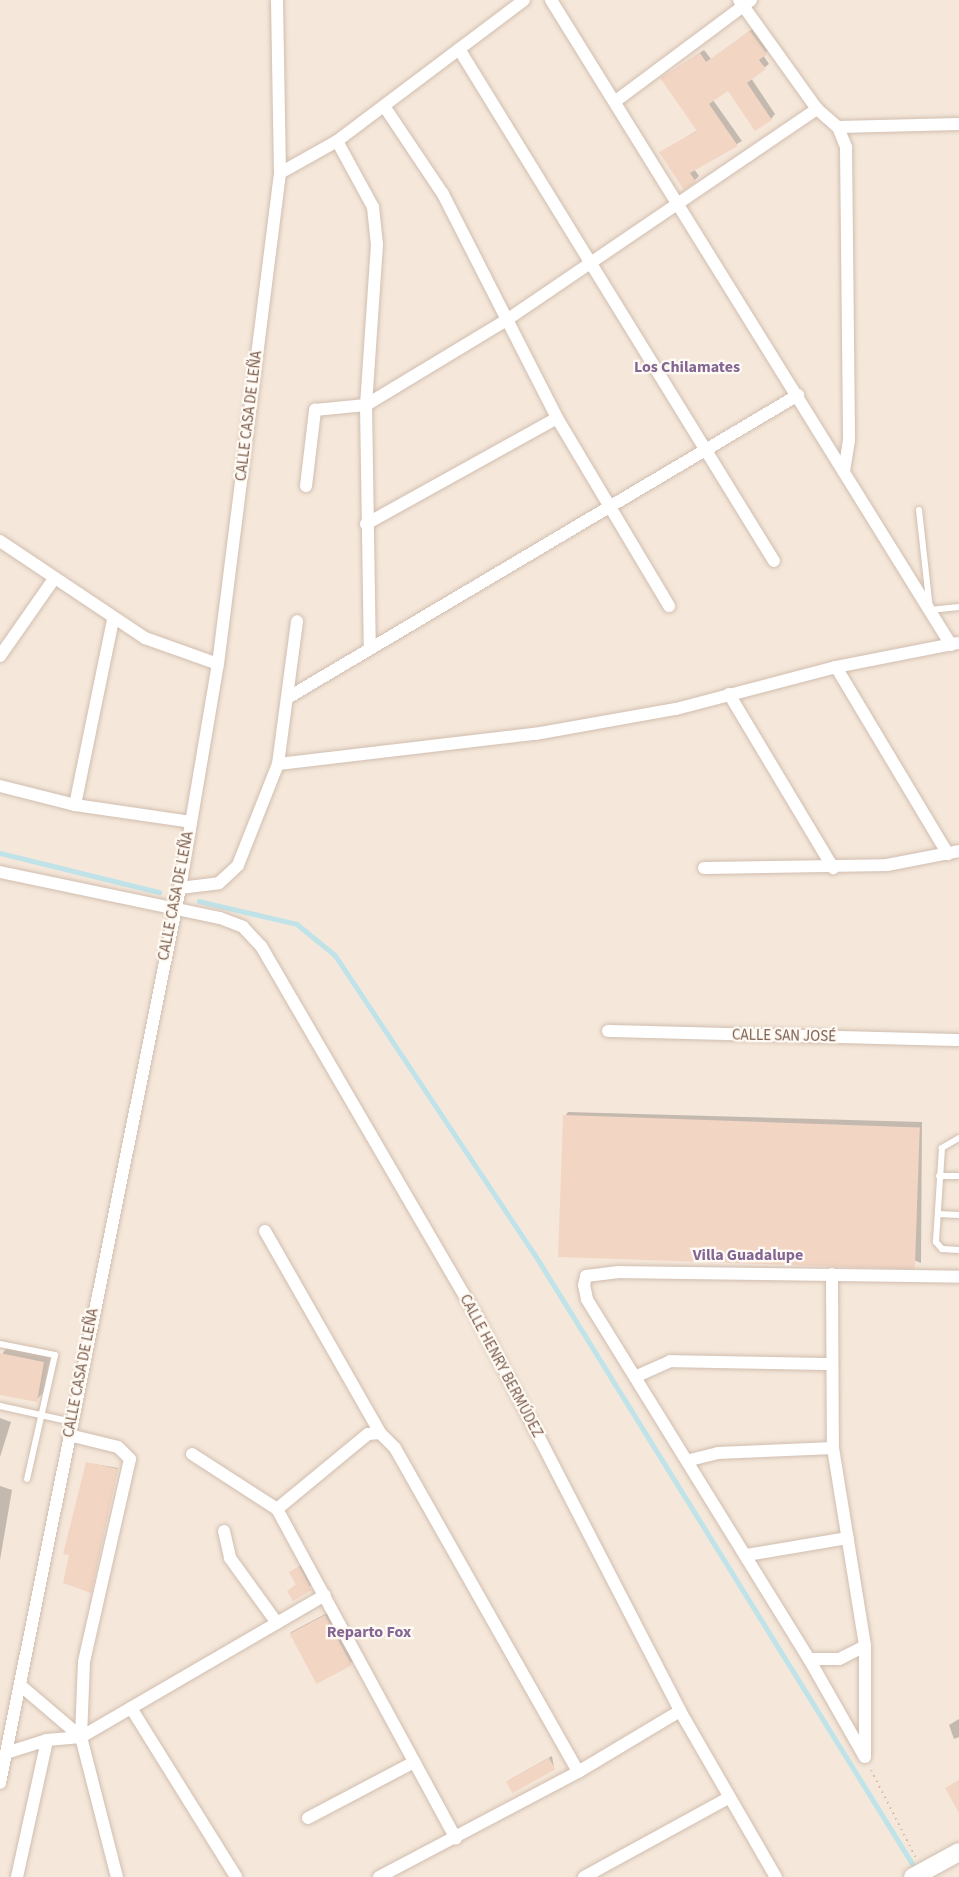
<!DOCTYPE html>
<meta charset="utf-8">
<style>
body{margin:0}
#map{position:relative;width:959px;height:1877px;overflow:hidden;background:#fdf6ec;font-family:"Source Sans 3",sans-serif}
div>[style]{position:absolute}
.residential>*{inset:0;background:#f5e8da;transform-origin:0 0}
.shadow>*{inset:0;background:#0003;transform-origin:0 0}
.stream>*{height:4.5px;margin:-2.25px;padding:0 2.25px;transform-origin:2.25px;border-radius:2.25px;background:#bfe3e8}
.building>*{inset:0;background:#f3d5c3;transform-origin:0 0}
.path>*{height:2px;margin-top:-1px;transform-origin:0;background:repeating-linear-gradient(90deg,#d9b8a5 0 1.5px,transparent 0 6px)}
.roads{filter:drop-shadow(0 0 2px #d1beb0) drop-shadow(0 0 2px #d1beb0)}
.lane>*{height:6px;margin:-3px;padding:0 3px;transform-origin:3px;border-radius:3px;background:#fff}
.street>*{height:12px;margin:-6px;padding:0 6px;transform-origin:6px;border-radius:6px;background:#fff}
.secondary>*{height:18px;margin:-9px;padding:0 9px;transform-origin:9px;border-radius:9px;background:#fff}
span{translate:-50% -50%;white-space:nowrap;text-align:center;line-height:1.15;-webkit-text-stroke:4.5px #fffaf3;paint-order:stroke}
.street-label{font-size:15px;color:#7a5c4d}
.neighbourhood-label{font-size:16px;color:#846695;font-weight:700}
</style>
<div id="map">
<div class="residential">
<i style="left:0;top:0;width:959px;height:1877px"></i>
</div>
<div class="shadow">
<i style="clip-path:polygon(754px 28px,770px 49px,763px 55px,769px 64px,751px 78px,775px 114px,771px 119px,728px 89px,713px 100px,742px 141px,694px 169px,699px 176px,695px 180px,661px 152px,698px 130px,662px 78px,704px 50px,711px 59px)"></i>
<i style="clip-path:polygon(568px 1112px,922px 1122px,921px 1263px,565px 1116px)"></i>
<i style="clip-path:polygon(8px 1346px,51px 1356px,43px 1393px,36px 1400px,0 1394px,0 1357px)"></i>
<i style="clip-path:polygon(0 1418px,11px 1422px,0 1457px)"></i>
<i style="clip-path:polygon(88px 1463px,118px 1468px,91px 1592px)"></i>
<i style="clip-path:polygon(0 1486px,12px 1490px,0 1560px)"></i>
<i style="clip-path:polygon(302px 1564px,314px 1585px,288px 1591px,297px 1584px,294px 1570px)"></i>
<i style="left:331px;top:1611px;width:55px;height:46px;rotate:62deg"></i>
<i style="clip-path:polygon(959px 1719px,959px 1737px,954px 1739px,949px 1725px)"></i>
<i style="clip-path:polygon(552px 1756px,554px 1768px,507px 1782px,511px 1779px)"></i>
</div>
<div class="stream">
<i style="left:0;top:853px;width:164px;rotate:13.8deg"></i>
<i style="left:199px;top:901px;width:101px;rotate:13.2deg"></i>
<i style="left:297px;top:924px;width:49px;rotate:39.2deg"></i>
<i style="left:335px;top:955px;width:358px;rotate:56.3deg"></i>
<i style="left:534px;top:1253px;width:718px;rotate:58.21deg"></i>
</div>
<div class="building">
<i style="clip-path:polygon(750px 31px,767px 54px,759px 60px,766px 69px,747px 83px,772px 120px,755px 131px,728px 91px,709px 104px,738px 146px,690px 173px,696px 182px,684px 190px,659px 152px,697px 131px,660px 78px,700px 53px,706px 62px)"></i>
<i style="left:563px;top:1115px;width:357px;height:142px;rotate:2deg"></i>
<i style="clip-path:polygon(0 1353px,44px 1362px,37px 1402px,0 1395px)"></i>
<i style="clip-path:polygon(86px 1462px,118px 1469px,91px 1593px,63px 1583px,69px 1555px,63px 1554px)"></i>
<i style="clip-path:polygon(299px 1566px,312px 1590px,293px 1601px,287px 1591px,296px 1585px,289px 1572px)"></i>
<i style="left:325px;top:1615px;width:57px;height:40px;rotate:62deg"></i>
<i style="left:549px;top:1758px;width:13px;height:49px;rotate:61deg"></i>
<i style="clip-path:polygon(959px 1780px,959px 1813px,945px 1788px)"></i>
</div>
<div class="path">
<i style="left:871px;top:1770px;width:99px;rotate:62.9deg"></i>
</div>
<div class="roads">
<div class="lane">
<i style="left:919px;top:510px;width:101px;rotate:83.7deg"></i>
<i style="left:930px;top:610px;width:29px;rotate:-6deg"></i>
<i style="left:959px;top:1138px;width:20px;rotate:150deg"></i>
<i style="left:942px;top:1148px;width:94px;rotate:93.7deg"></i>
<i style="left:936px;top:1242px;width:9px;rotate:49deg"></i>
<i style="left:942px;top:1249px;width:17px;rotate:3deg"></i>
<i style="left:939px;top:1176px;width:20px"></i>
<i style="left:938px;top:1214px;width:21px;rotate:3deg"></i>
<i style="left:0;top:1344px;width:56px;rotate:11.3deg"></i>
<i style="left:55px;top:1355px;width:127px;rotate:102.7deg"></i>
<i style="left:0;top:1406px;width:74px;rotate:12.5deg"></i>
</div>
<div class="street">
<i style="left:551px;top:0;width:759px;rotate:58.19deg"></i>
<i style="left:739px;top:0;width:134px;rotate:54.4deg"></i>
<i style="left:817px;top:109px;width:28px;rotate:41deg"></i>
<i style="left:838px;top:127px;width:22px;rotate:68deg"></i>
<i style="left:846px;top:147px;width:293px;rotate:89.4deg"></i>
<i style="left:849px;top:440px;width:30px;rotate:99deg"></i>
<i style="left:459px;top:49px;width:601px;rotate:58.4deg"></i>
<i style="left:617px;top:100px;width:167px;rotate:-36.7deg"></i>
<i style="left:384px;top:106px;width:106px;rotate:56.2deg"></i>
<i style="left:443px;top:194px;width:251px;rotate:63deg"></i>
<i style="left:557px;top:418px;width:219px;rotate:59.2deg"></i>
<i style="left:838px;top:127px;width:121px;rotate:-1.4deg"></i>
<i style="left:337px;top:141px;width:75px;rotate:61.4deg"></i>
<i style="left:373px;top:207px;width:37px;rotate:84deg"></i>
<i style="left:377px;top:244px;width:161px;rotate:93.9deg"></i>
<i style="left:366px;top:405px;width:244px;rotate:89.1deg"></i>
<i style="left:280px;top:173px;width:65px;rotate:-29.3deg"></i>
<i style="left:337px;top:141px;width:234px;rotate:-37deg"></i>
<i style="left:306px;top:486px;width:77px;rotate:-83.2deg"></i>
<i style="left:315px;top:410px;width:51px;rotate:-5.6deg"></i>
<i style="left:366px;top:405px;width:166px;rotate:-31.2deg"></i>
<i style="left:508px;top:319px;width:374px;rotate:-34.2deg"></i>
<i style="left:366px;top:524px;width:218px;rotate:-29deg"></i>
<i style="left:0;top:541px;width:174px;rotate:33.8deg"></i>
<i style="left:145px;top:638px;width:77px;rotate:19.6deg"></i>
<i style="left:0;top:656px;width:94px;rotate:-55deg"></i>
<i style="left:836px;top:667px;width:218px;rotate:59.1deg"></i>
<i style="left:729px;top:694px;width:203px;rotate:59.1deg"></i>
<i style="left:289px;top:697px;width:592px;rotate:-30.68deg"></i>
<i style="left:278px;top:764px;width:259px;rotate:-6.7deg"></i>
<i style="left:535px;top:734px;width:143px;rotate:-10.1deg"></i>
<i style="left:676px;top:709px;width:165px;rotate:-14.7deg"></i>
<i style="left:836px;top:667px;width:124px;rotate:-11.1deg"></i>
<i style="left:0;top:786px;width:77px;rotate:14.2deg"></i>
<i style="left:75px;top:805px;width:117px;rotate:8.3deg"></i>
<i style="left:75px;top:805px;width:189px;rotate:-78.4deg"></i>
<i style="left:704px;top:868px;width:183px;rotate:-0.9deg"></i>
<i style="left:887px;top:865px;width:73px;rotate:-11deg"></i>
<i style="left:0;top:872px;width:225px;rotate:11.8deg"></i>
<i style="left:220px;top:918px;width:25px;rotate:21deg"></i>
<i style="left:243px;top:927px;width:26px;rotate:47deg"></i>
<i style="left:261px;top:946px;width:436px;rotate:59.8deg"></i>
<i style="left:480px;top:1323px;width:437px;rotate:62.7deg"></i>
<i style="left:680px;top:1711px;width:192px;rotate:60deg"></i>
<i style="left:180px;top:888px;width:39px;rotate:-7deg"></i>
<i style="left:219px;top:883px;width:26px;rotate:-43deg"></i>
<i style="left:238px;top:865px;width:109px;rotate:-68.4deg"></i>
<i style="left:278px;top:764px;width:144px;rotate:-82.4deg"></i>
<i style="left:608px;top:1031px;width:351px;rotate:1.5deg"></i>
<i style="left:265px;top:1231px;width:232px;rotate:60.3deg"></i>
<i style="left:832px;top:1274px;width:174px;rotate:89.7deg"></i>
<i style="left:833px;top:1448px;width:201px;rotate:80.8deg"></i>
<i style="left:637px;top:1376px;width:36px;rotate:-24deg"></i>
<i style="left:670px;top:1361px;width:162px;rotate:1.1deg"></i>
<i style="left:69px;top:1435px;width:50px;rotate:13.8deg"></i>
<i style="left:118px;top:1447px;width:17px;rotate:45deg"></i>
<i style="left:130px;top:1459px;width:208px;rotate:102.8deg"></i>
<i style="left:84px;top:1662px;width:75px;rotate:92.3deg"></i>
<i style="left:81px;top:1737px;width:145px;rotate:75.6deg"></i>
<i style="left:192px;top:1454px;width:101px;rotate:32.9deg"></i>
<i style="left:277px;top:1509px;width:375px;rotate:61.5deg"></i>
<i style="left:690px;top:1460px;width:29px;rotate:-14deg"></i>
<i style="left:718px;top:1453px;width:115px;rotate:-2.5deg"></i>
<i style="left:277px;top:1509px;width:118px;rotate:-39.5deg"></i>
<i style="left:368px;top:1434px;width:12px;rotate:-5deg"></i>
<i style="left:380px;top:1433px;width:21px;rotate:45deg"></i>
<i style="left:395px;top:1448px;width:372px;rotate:60.5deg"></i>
<i style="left:224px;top:1531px;width:28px;rotate:77deg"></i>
<i style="left:230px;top:1558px;width:80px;rotate:54.1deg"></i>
<i style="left:747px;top:1555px;width:102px;rotate:-9.6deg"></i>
<i style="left:809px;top:1659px;width:112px;rotate:60.4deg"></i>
<i style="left:20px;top:1685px;width:80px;rotate:40.4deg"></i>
<i style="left:131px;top:1708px;width:199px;rotate:58.1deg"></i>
<i style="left:6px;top:1753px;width:43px;rotate:-17.6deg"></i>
<i style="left:47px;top:1740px;width:34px;rotate:-5deg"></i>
<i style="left:81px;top:1737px;width:282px;rotate:-30.2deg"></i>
<i style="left:865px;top:1757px;width:111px;rotate:-90deg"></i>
<i style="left:865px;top:1646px;width:29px;rotate:153deg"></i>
<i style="left:839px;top:1659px;width:30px;rotate:180deg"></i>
<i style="left:809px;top:1659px;width:423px;rotate:-121.7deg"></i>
<i style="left:587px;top:1299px;width:14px;rotate:-102deg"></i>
<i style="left:584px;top:1285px;width:9px;rotate:-77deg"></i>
<i style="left:586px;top:1276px;width:33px;rotate:-7deg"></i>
<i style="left:619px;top:1272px;width:340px;rotate:0.8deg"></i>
<i style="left:0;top:1783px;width:913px;rotate:-78.63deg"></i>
<i style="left:180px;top:888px;width:227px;rotate:-80.4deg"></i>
<i style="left:218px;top:664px;width:495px;rotate:-82.8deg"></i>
<i style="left:280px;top:173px;width:173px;rotate:-91deg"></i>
<i style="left:308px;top:1818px;width:120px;rotate:-27.8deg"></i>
<i style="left:17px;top:1877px;width:140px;rotate:-77.6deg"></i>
<i style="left:379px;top:1877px;width:225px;rotate:-27.8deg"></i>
<i style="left:578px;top:1772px;width:119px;rotate:-30.9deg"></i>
<i style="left:584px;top:1877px;width:166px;rotate:-28.7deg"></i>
</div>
<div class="secondary">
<i style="left:913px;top:1877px;width:52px;rotate:-28.5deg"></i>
</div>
</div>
<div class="street-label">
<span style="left:249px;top:416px;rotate:-83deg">CALLE CASA DE LEÑA</span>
<span style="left:176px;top:896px;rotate:-79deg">CALLE CASA DE LEÑA</span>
<span style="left:784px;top:1036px;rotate:1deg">CALLE SAN JOSÉ</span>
<span style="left:501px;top:1366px;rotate:62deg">CALLE HENRY BERMÚDEZ</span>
<span style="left:81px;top:1373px;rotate:-79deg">CALLE CASA DE LEÑA</span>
</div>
<div class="neighbourhood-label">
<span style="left:687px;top:367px">Los Chilamates</span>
<span style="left:748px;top:1255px">Villa Guadalupe</span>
<span style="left:369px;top:1632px">Reparto Fox</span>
</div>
</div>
